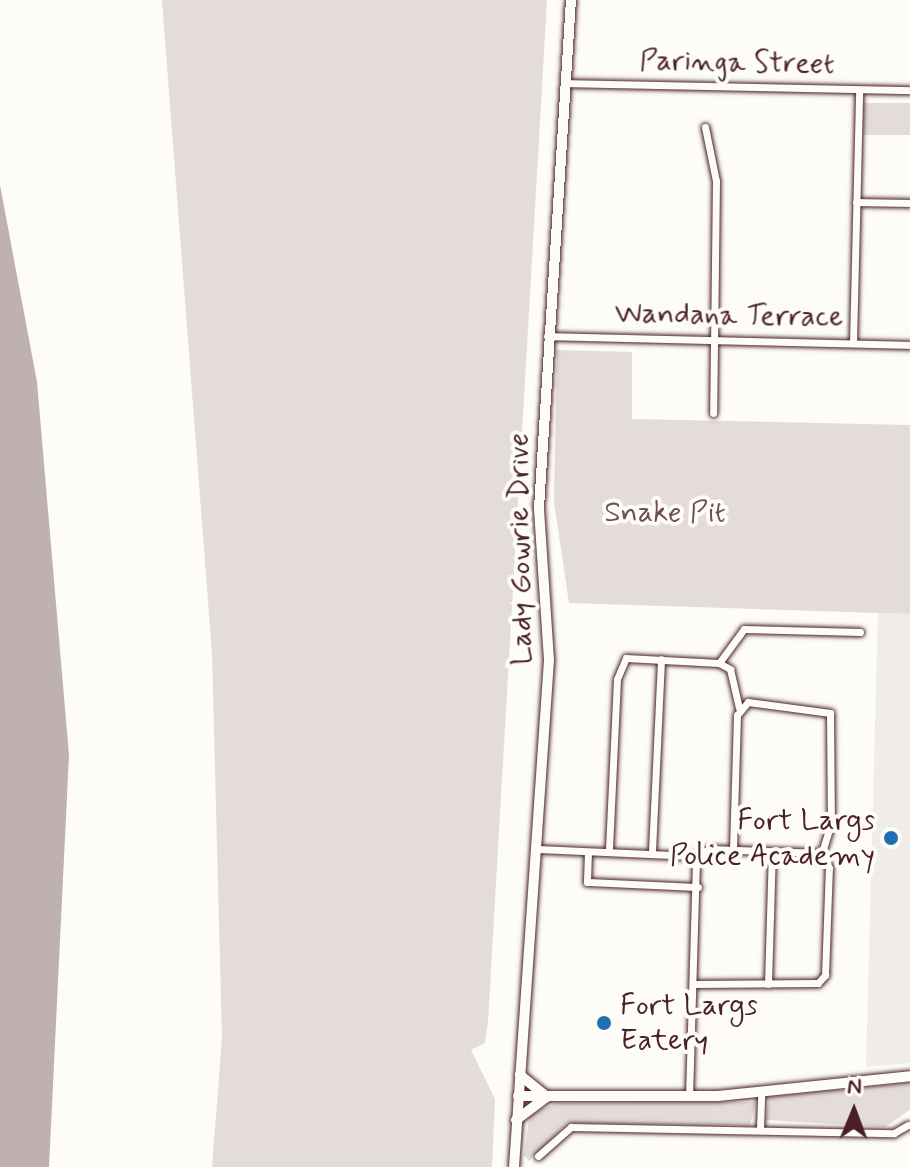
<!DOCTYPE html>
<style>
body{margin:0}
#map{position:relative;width:910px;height:1167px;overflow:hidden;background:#fdfcf7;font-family:Mynerve,sans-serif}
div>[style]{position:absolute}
.built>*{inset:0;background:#f0ece8}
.green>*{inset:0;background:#e3dcda;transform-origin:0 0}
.water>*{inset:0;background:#c0b1b1}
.roads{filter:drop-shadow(0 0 2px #4a1f2b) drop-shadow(0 0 2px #4a1f2b)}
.street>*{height:7px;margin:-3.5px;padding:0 3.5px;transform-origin:3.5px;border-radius:3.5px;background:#fdfcf7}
.secondary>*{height:10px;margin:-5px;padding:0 5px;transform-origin:5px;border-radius:5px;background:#fdfcf7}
.dots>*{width:22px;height:22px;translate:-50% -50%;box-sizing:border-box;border:4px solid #fdfcf7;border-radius:50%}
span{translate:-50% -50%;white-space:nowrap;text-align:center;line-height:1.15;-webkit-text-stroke:8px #fdfcf7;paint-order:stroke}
.street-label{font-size:30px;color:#4a1f2b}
.park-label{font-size:30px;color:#704e57}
.poi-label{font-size:30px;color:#4a1f2b}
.right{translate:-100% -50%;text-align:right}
.left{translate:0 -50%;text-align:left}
.north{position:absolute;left:814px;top:1071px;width:80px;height:80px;-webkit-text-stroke:6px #fdfcf7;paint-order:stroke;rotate:1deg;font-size:22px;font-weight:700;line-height:32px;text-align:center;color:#4a1f2b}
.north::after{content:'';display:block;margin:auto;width:28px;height:36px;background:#4a1f2b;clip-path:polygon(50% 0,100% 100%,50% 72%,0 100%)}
</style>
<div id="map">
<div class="built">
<i style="clip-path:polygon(878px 613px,910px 614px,910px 1063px,866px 1067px)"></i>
</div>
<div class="green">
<i style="clip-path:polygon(162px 0,547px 0,488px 1022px,485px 1043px,471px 1050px,495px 1099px,492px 1167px,212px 1167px,222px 1038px,212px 654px)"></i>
<i style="left:910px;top:103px;width:32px;height:47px;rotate:90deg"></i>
<i style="clip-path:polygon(557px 350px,632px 352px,632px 419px,910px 425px,910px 614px,569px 603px,554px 502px)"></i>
<i style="clip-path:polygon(910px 1083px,910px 1110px,885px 1127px,766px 1120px,769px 1097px)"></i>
<i style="clip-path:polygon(756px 1102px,750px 1125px,567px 1123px,529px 1161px,524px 1155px,530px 1114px,557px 1103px)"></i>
</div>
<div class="water">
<i style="clip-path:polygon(0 185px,37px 382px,69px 755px,49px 1167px,0 1167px)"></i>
</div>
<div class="roads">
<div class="street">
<i style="left:564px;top:83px;width:346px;rotate:1.2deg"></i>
<i style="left:705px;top:127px;width:55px;rotate:78.5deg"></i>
<i style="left:716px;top:181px;width:232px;rotate:90.7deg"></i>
<i style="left:856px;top:202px;width:54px;rotate:1.1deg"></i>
<i style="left:547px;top:336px;width:363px;rotate:1.4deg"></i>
<i style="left:853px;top:343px;width:253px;rotate:-88.6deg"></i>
<i style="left:719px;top:663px;width:42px;rotate:-53.7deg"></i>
<i style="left:744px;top:629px;width:116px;rotate:1.5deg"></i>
<i style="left:536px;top:849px;width:160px;rotate:2.5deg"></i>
<i style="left:609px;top:849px;width:170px;rotate:-87.3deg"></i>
<i style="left:617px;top:679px;width:23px;rotate:-67deg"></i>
<i style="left:626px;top:658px;width:93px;rotate:3.1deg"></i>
<i style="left:719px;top:663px;width:13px;rotate:29deg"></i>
<i style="left:730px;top:669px;width:40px;rotate:77deg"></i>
<i style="left:733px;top:850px;width:135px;rotate:-88.3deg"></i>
<i style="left:737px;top:715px;width:17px;rotate:-50deg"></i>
<i style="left:748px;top:702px;width:83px;rotate:7.6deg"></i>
<i style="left:830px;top:713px;width:110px;rotate:89.5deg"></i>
<i style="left:831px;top:823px;width:31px;rotate:107deg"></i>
<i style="left:652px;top:851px;width:192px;rotate:-87.3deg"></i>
<i style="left:588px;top:852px;width:30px;rotate:92deg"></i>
<i style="left:587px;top:882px;width:111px;rotate:2.6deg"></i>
<i style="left:694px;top:984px;width:124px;rotate:-0.5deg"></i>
<i style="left:818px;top:983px;width:11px;rotate:-49deg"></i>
<i style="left:825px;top:975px;width:107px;rotate:-87.9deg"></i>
<i style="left:829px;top:868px;width:17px;rotate:-115deg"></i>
<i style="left:822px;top:853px;width:113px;rotate:-178deg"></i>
<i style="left:709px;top:849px;width:15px;rotate:152deg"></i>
<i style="left:768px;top:984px;width:132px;rotate:-88.3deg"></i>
<i style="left:689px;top:1097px;width:241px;rotate:-88.3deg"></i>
<i style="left:760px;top:1129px;width:38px;rotate:-88deg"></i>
<i style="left:538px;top:1156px;width:44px;rotate:-41.3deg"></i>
<i style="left:571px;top:1127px;width:323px;rotate:1.1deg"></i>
<i style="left:894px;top:1133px;width:16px;rotate:-30deg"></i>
</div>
<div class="secondary">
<i style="left:518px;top:1096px;width:200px"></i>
<i style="left:718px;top:1096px;width:193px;rotate:-5.9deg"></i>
<i style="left:516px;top:1120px;width:39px;rotate:-37deg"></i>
<i style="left:547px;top:1097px;width:35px;rotate:-141deg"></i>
<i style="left:514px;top:1167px;width:508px;rotate:-86.05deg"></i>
<i style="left:549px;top:660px;width:152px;rotate:-93.8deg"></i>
<i style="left:539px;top:508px;width:509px;rotate:-86.4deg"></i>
</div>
</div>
<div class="dots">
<i style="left:891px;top:838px;background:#1f6fb2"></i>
<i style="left:604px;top:1023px;background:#1f6fb2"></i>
</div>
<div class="street-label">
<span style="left:737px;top:63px;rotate:1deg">Paringa Street</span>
<span style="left:729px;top:316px;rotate:1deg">Wandana Terrace</span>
<span style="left:521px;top:549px;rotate:-91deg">Lady Gowrie Drive</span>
</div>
<div class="park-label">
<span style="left:665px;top:513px">Snake Pit</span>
</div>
<div class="poi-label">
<span class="right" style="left:875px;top:838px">Fort Largs<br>Police Academy</span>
<span class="left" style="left:620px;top:1023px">Fort Largs<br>Eatery</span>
</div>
<div class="north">N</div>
</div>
